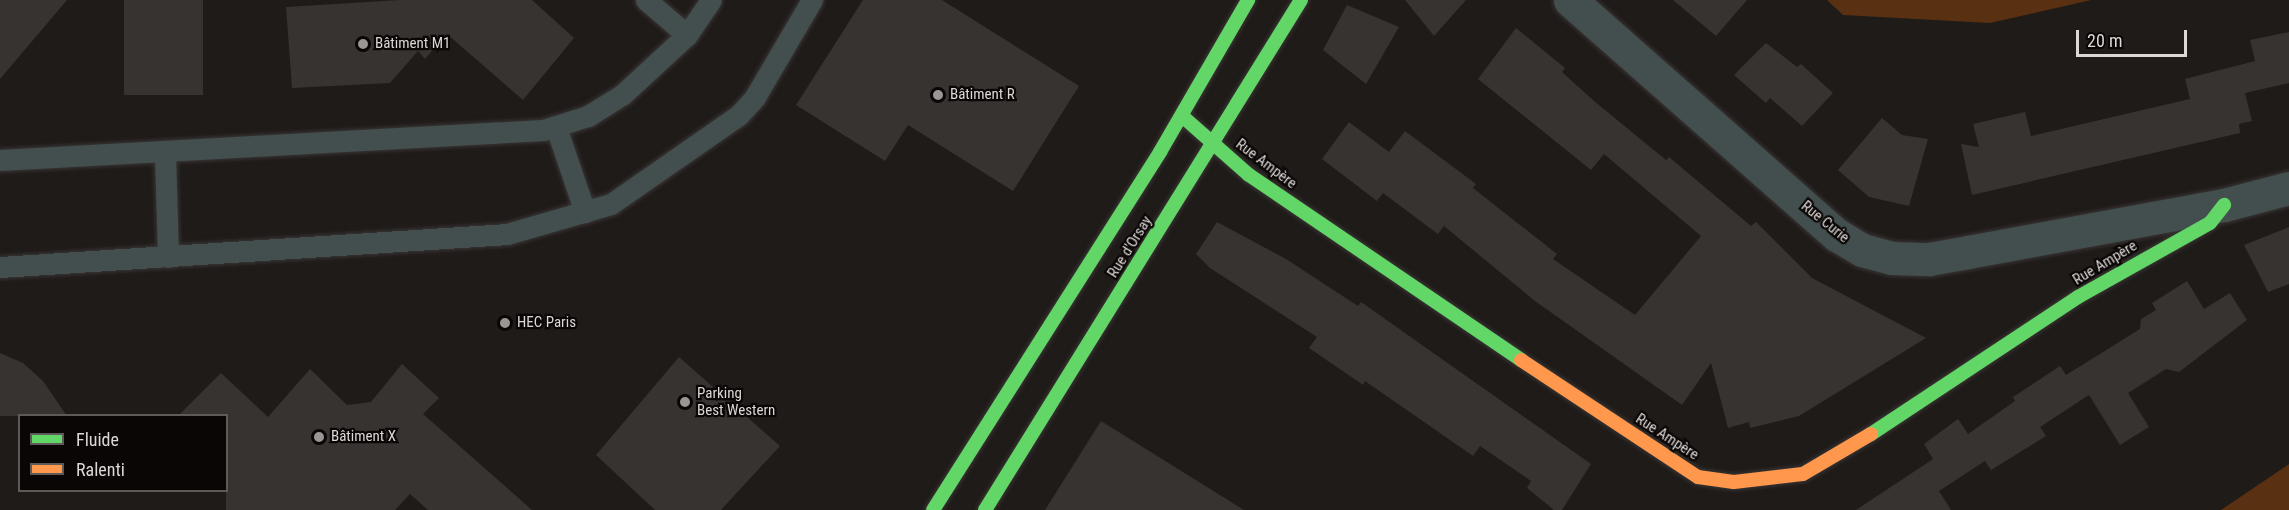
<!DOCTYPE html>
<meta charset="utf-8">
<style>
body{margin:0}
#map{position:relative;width:2289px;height:510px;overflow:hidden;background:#1f1b19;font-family:"Roboto Condensed",sans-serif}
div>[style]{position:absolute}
.green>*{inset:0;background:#593112}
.building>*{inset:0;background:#363331;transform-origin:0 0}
.roads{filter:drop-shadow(0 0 2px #393534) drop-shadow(0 0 2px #393534)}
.lane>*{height:21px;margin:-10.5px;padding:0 10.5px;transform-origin:10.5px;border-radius:10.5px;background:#434f4f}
.street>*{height:33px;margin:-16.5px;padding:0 16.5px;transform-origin:16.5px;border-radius:16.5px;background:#434f4f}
.fast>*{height:14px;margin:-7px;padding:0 7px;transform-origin:7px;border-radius:7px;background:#63d668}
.slow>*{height:14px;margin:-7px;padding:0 7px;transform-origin:7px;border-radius:7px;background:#ff974d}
.dots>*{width:16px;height:16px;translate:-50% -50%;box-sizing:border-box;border:3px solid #090605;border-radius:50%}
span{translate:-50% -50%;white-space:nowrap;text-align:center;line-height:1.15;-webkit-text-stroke:4.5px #090605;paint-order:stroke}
.poi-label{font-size:15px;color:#ddd8d5}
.left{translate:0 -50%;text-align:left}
.street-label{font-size:15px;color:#ddd8d5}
.legend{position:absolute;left:18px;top:414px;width:210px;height:78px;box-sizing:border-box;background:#090605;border:2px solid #5e5a58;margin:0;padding:8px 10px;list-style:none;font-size:18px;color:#ddd8d5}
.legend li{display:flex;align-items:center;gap:12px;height:30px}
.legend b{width:30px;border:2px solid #5e5a58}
.scale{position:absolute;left:2076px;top:30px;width:111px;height:27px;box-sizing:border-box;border:3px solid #ddd8d5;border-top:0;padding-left:8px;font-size:18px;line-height:21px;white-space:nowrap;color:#ddd8d5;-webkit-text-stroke:4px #090605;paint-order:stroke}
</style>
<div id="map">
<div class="green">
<i style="clip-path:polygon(1827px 0,2091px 0,1990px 23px,1843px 15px)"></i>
<i style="clip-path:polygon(2289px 464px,2289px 510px,2221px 510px)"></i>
</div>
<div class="building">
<i style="clip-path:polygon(0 0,67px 0,0 79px)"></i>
<i style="left:124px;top:0;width:79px;height:95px"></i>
<i style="clip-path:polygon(400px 0,532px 0,574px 38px,523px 100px,447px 34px,425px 59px,418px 51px,390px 83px,292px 88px,286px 7px)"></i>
<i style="clip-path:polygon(863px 0,942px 0,1079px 86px,1013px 191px,908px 125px,885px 161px,796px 105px)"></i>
<i style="clip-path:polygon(1405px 0,1466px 0,1434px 36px)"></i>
<i style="clip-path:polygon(1673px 0,1747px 0,1716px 36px)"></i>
<i style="clip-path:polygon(1347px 5px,1399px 27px,1366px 84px,1323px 50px)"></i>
<i style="clip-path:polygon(1516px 28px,1565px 68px,1562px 72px,1594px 101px,1666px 160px,1669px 157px,1751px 226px,1756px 222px,1812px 278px,1926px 338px,1799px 416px,1750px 428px,1749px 422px,1728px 428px,1711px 363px,1682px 405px,1535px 301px,1444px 226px,1438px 234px,1383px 193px,1377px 201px,1322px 159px,1349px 122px,1389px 152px,1405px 131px,1476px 184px,1473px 188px,1557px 254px,1553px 259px,1635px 315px,1701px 236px,1604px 154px,1591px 170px,1478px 79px)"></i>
<i style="clip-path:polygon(2289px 32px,2289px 83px,2245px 93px,2252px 121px,2239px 124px,2240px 133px,1972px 195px,1961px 144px,1979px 147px,1973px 124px,2025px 112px,2031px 136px,2190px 99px,2185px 79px,2255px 61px,2250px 40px)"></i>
<i style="clip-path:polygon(1766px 43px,1797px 67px,1801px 64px,1833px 93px,1802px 126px,1770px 98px,1766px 103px,1734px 75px)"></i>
<i style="clip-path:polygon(1882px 118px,1902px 135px,1928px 139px,1909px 206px,1869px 197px,1838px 170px)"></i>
<i style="clip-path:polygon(1217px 222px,1286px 259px,1358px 306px,1361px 302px,1591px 464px,1562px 510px,1554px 510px,1527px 488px,1531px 481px,1480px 446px,1473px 456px,1365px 381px,1363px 385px,1309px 348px,1317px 337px,1210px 268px,1196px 254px)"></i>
<i style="clip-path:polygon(2289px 227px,2289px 284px,2268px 292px,2244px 245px)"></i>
<i style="clip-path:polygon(2187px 281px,2204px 309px,2230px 293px,2247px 320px,2179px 372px,2166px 369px,2128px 393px,2149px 427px,2120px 445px,2089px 395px,2040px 427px,2046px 436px,1991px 470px,1985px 461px,1939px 491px,1951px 510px,1856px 510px,1933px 459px,1924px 444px,1958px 419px,1968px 434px,2015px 401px,2013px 397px,2060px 366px,2066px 375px,2140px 329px,2141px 319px,2156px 310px,2152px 303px)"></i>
<i style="clip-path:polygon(0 353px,23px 363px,43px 381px,67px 416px,0 416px)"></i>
<i style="clip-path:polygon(679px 357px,780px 446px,721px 510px,655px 510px,596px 455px)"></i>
<i style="clip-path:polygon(402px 364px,439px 398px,423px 414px,532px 510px,428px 510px,410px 494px,395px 510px,226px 510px,226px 416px,178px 416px,221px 373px,268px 417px,310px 369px,347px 405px,371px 402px)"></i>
<i style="clip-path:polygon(1101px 421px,1244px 510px,1045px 510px)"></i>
</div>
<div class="roads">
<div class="lane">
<i style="left:646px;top:0;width:54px;rotate:40.5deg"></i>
<i style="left:556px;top:127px;width:90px;rotate:71.2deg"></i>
<i style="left:165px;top:154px;width:103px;rotate:88.3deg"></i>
<i style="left:0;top:160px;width:544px;rotate:-3.16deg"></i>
<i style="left:543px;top:130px;width:47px;rotate:-17.3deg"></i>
<i style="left:588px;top:116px;width:40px;rotate:-32deg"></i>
<i style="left:622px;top:95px;width:88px;rotate:-42.7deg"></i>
<i style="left:687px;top:35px;width:42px;rotate:-55.6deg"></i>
<i style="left:0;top:267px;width:508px;rotate:-3.72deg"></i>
<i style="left:507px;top:234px;width:108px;rotate:-16.1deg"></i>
<i style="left:611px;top:204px;width:156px;rotate:-34.8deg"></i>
<i style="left:739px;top:115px;width:24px;rotate:-48deg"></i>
<i style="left:755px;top:97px;width:113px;rotate:-59.6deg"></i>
</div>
<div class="street">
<i style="left:1570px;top:0;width:356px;rotate:41.4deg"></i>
<i style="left:1837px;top:235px;width:29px;rotate:31deg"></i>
<i style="left:1862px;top:250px;width:30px;rotate:15deg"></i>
<i style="left:1891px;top:258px;width:38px;rotate:2deg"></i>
<i style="left:1929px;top:259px;width:40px;rotate:-10deg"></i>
<i style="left:1968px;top:252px;width:260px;rotate:-10.4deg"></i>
<i style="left:2224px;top:205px;width:67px;rotate:-14.7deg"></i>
</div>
<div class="fast">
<i style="left:1182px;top:116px;width:89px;rotate:41.4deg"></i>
<i style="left:1249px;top:175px;width:329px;rotate:34.2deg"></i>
<i style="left:1871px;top:434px;width:248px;rotate:-33.5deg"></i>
<i style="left:2078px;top:297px;width:151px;rotate:-29.3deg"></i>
<i style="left:2210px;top:223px;width:23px;rotate:-52deg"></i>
<i style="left:933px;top:510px;width:424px;rotate:-57.6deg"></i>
<i style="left:1160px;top:152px;width:176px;rotate:-59.9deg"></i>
<i style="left:985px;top:510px;width:600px;rotate:-58.22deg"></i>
</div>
<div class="slow">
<i style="left:1521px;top:360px;width:212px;rotate:33.5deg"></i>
<i style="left:1698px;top:477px;width:36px;rotate:8deg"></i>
<i style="left:1734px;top:482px;width:69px;rotate:-6.6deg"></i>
<i style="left:1803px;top:474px;width:79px;rotate:-30.5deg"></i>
</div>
</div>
<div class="dots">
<i style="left:363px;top:44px;background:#9a9693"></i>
<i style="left:938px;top:95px;background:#9a9693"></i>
<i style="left:505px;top:323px;background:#9a9693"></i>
<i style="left:685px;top:402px;background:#9a9693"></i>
<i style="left:319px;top:437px;background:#9a9693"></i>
</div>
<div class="poi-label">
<span class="left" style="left:375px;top:44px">Bâtiment M1</span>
<span class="left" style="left:950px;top:95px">Bâtiment R</span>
<span class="left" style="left:517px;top:323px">HEC Paris</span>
<span class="left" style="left:697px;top:402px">Parking<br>Best Western</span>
<span class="left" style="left:331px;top:437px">Bâtiment X</span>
</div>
<div class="street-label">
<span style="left:1266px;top:164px;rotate:37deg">Rue Ampère</span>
<span style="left:1825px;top:222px;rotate:39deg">Rue Curie</span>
<span style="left:1130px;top:247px;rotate:-58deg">Rue d'Orsay</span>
<span style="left:2105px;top:263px;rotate:-31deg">Rue Ampère</span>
<span style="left:1667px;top:437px;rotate:33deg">Rue Ampère</span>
</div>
<ul class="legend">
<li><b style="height:8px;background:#63d668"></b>Fluide</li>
<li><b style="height:8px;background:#ff974d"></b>Ralenti</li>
</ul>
<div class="scale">20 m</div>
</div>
